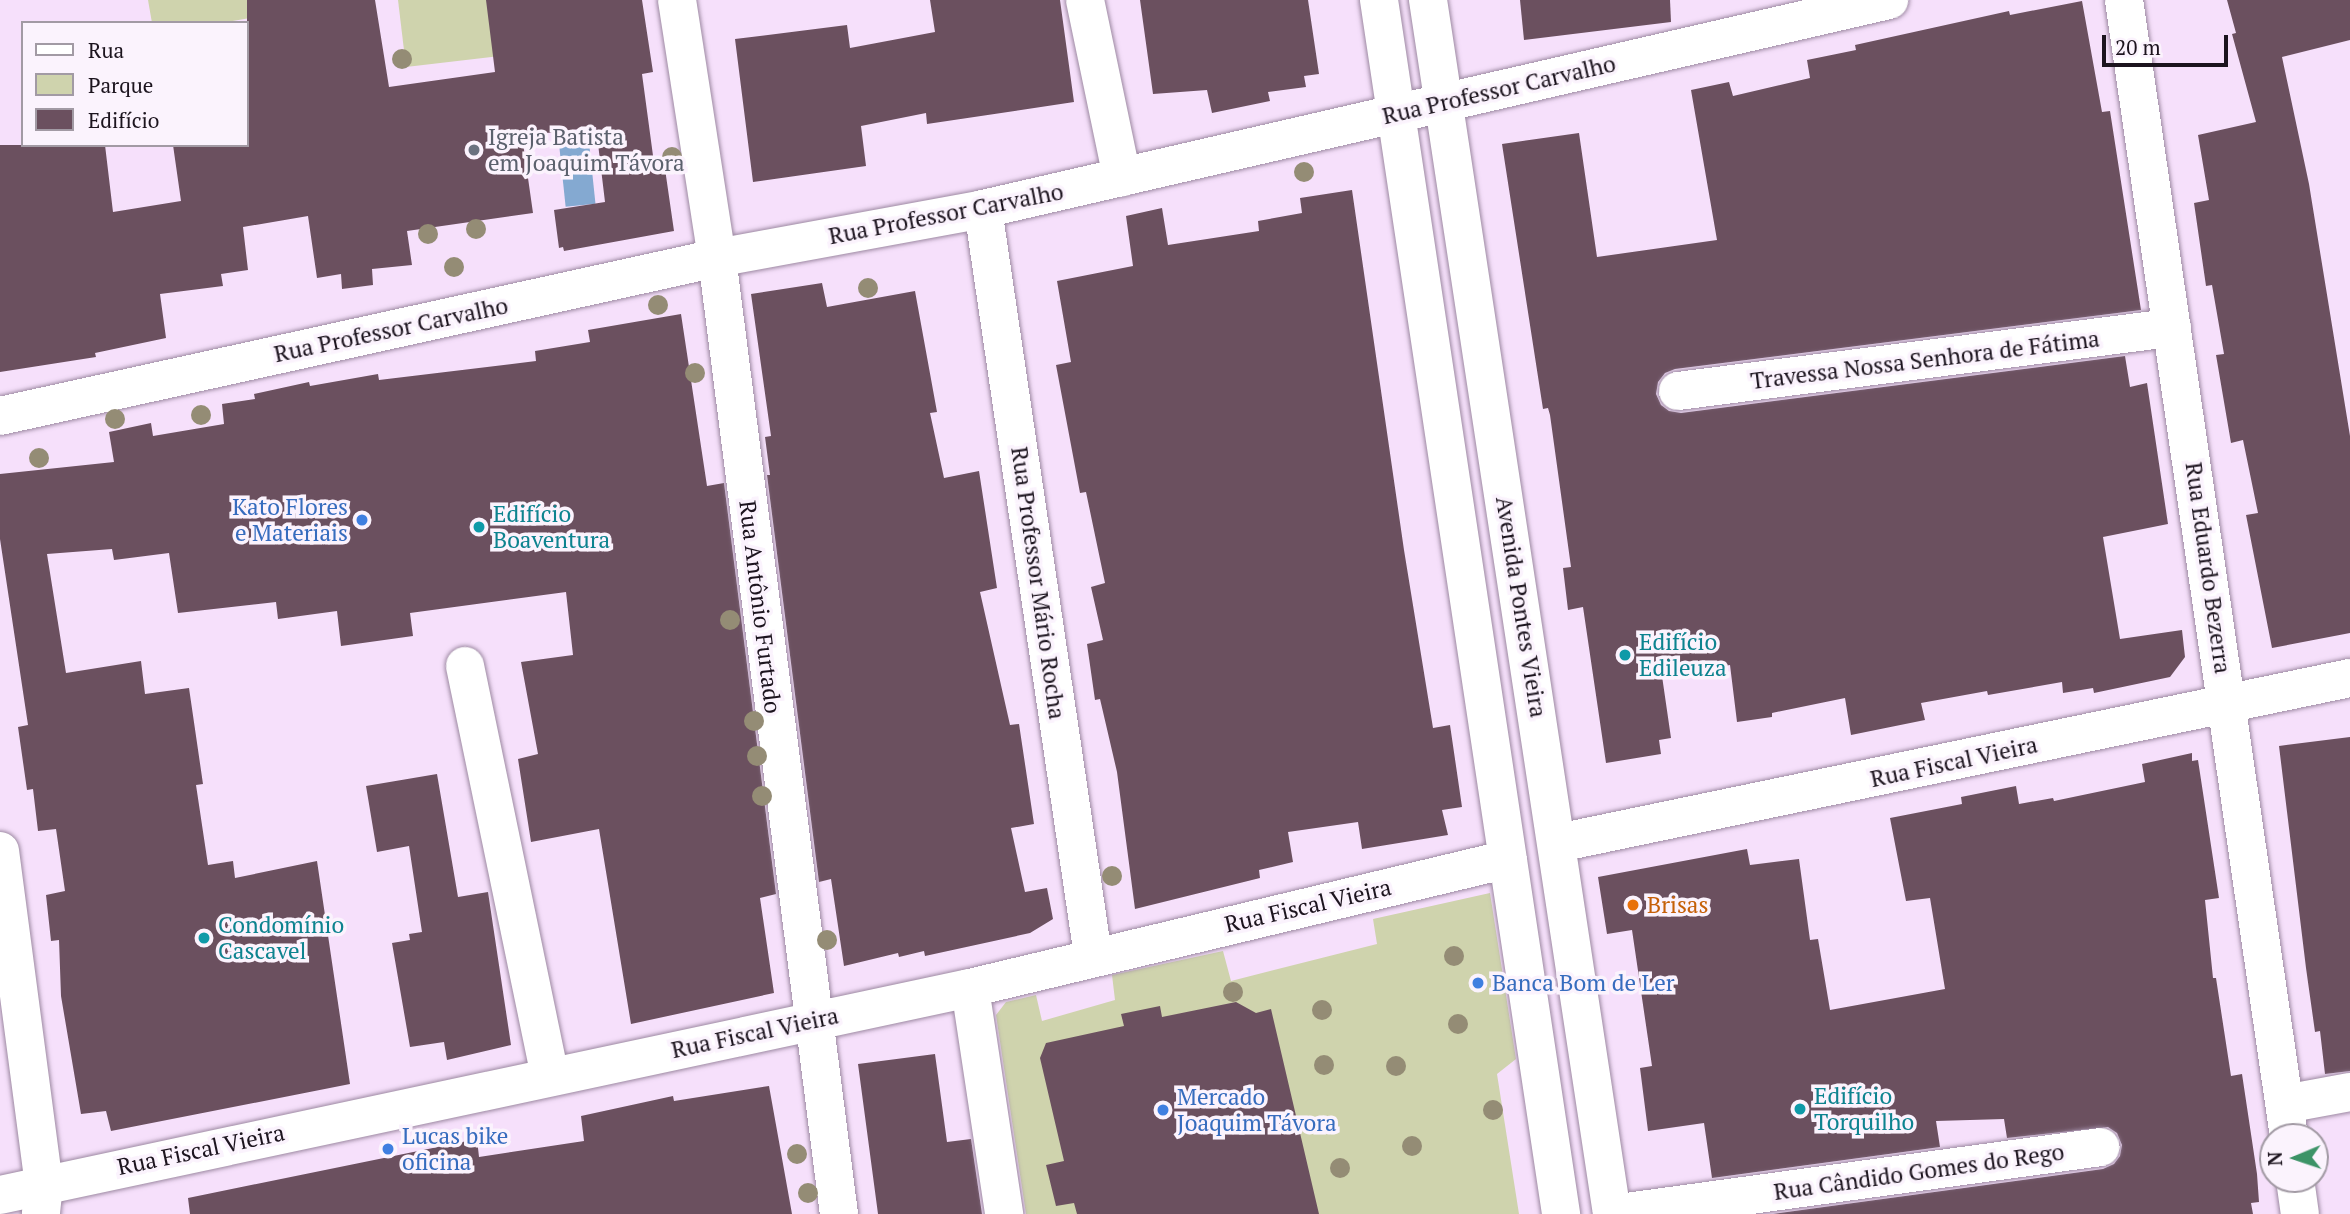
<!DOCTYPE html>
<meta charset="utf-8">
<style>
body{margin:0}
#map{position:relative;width:2350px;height:1214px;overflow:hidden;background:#f6e0fb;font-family:"PT Serif",serif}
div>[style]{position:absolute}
.green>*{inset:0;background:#cfd3ad}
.water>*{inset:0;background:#84a9d1;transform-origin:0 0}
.building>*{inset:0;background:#6b505f}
.roads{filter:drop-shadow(0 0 2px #9d89a2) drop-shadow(0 0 2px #9d89a2)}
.minor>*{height:38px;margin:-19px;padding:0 19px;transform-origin:19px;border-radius:19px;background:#fff}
.major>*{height:38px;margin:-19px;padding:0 19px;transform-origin:19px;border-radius:19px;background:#fff}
.trees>*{width:20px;height:20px;margin:-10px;border-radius:50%;background:#948c75}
.dots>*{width:19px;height:19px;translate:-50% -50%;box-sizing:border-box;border:4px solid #fbf3fd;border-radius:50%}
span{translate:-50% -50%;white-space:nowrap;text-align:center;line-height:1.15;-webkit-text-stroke:7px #fbf3fd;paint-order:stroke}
.street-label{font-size:23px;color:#1c141e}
.worship-label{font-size:23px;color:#5b616d}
.left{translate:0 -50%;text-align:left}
.shop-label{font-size:23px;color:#366cbe}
.right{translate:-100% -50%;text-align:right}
.culture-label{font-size:23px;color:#0d838f}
.food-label{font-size:23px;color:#c56008}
.legend{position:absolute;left:21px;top:21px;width:228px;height:126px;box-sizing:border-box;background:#fbf3fd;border:2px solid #a29aa4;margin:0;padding:9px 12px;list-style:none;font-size:21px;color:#1c141e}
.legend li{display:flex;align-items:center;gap:14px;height:35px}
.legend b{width:35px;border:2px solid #a29aa4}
.north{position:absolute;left:2259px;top:1123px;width:70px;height:70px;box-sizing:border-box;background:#fbf3fd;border:2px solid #a29aa4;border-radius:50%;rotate:268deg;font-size:19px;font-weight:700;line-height:28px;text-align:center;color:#1c141e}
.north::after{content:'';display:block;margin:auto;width:24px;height:32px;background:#3c9367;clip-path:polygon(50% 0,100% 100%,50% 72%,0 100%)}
.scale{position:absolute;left:2102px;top:35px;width:126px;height:32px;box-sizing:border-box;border:4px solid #1c141e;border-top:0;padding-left:9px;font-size:21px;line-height:24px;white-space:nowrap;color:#1c141e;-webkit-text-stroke:5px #fbf3fd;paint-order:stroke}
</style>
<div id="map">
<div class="green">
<i style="clip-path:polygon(148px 0,265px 0,268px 15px,221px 23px,152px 23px)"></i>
<i style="clip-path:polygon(398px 0,493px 0,500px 56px,406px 67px)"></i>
<i style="clip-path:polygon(1490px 893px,1516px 1059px,1497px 1074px,1519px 1214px,1026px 1214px,996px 1015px,1006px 1002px,1036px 995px,1042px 1021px,1115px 1000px,1112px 975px,1223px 951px,1231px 981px,1377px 944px,1373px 919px)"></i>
</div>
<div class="water">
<i style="left:589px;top:142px;width:62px;height:30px;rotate:84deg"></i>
</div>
<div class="building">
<i style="clip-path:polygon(247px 0,375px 0,389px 87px,495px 72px,486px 0,642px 0,653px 72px,642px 74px,654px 163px,664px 162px,674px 231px,564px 251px,563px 247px,559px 248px,554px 210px,605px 202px,596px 127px,522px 136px,533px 213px,407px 231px,412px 265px,372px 269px,373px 285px,342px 289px,341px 274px,317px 278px,308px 216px,243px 227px,248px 270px,221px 274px,223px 286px,160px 294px,166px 338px,95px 353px,96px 357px,0 372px,0 145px,105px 145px,113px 212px,181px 201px,173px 145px,247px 145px)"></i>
<i style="clip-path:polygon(930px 0,1060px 0,1074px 102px,927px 124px,926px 113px,861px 126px,866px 166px,753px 182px,735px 39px,847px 25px,850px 48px,935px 32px)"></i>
<i style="clip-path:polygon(1140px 0,1308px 0,1319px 74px,1304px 76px,1306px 87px,1268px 92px,1270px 101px,1212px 113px,1207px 90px,1153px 94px)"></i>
<i style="clip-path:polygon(1520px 0,1670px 0,1671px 22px,1524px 40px)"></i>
<i style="clip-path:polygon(2227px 0,2350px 0,2350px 40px,2282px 57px,2309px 184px,2350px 436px,2350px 633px,2272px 648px,2246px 515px,2258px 513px,2243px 440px,2231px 443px,2216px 355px,2224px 354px,2212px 285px,2206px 286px,2194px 203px,2209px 200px,2198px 135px,2256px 122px,2232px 34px,2236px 33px)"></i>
<i style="clip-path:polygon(2082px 1px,2102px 112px,2110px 111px,2141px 310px,1675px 369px,1665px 373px,1658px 382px,1656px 394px,1661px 405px,1669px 411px,1681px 413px,2125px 356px,2130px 387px,2147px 383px,2168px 524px,2103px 537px,2120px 639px,2182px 630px,2185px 657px,2170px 677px,2094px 693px,2093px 688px,2063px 693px,2062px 682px,1988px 695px,1987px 691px,1921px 703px,1925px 720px,1851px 735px,1845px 698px,1772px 713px,1772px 717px,1737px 722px,1730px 665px,1662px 676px,1671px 738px,1659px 740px,1661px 754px,1606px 763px,1583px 607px,1568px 610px,1563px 568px,1571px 567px,1550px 415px,1548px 408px,1543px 409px,1502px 144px,1579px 133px,1597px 257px,1717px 240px,1691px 90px,1729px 82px,1733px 96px,1810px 78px,1807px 60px,1856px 50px,1855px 45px,2009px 11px,2010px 15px)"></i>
<i style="clip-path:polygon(1352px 190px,1404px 550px,1433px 728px,1450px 725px,1462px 807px,1442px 810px,1448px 835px,1362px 849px,1358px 822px,1288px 832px,1293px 862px,1259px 870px,1260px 878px,1135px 909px,1117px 772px,1100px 699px,1095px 700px,1087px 644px,1103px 640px,1091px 587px,1105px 583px,1086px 492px,1080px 493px,1056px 365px,1071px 362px,1057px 281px,1133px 266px,1126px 216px,1162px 208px,1168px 245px,1259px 231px,1258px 221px,1302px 213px,1300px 198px)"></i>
<i style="clip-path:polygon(822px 283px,827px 307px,915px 291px,937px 412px,930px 413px,944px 478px,979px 471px,997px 588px,980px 592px,1010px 725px,1019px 724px,1034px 824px,1011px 828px,1025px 892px,1047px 888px,1053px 919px,1030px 933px,925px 956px,924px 951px,899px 957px,898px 953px,844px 966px,831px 879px,819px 882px,767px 475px,770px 475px,765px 437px,771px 436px,751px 294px)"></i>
<i style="clip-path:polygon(681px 314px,707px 486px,724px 483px,776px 894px,760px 898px,774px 993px,631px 1024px,599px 829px,531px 842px,518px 759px,538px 754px,521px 662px,573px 655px,566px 592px,410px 613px,413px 636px,341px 646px,337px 611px,278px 619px,276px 602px,178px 613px,169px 553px,114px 560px,112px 549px,47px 554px,66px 673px,141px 661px,145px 694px,189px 688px,203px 784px,196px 785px,208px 865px,233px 861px,235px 878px,317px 861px,350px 1084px,111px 1131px,106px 1111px,81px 1114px,61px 996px,59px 940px,51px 941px,46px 895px,65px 891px,56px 829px,38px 831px,33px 789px,27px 790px,18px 727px,28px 725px,0 539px,0 474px,114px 462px,109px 432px,151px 423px,153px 436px,224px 424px,222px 404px,255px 399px,254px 394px,309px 382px,310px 386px,378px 374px,379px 380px,536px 361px,535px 351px,590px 342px,588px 330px)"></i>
<i style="clip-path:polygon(2350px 737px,2350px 1071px,2325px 1074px,2320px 1031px,2315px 1032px,2306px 968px,2279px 746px)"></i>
<i style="clip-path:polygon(2192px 753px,2192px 761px,2198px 760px,2219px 898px,2205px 900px,2213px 978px,2216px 978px,2231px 1076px,2242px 1074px,2257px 1174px,2259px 1202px,2251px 1203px,2253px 1214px,1773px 1214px,2103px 1169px,2114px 1164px,2120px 1156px,2122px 1145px,2117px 1133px,2108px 1127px,2007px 1138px,2004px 1119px,1936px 1121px,1940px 1147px,1712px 1178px,1704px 1123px,1648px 1131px,1640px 1068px,1652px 1066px,1632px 930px,1607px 934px,1598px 877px,1747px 849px,1750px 865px,1799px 859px,1810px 940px,1818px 939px,1830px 1010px,1945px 989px,1930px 898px,1906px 901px,1890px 818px,1962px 804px,1961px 797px,2016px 786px,2019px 804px,2053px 798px,2054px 801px,2145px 782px,2142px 764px)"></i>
<i style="clip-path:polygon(437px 774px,458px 897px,488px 892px,511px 1045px,447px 1060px,444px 1042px,410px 1047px,392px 943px,410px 940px,409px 934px,422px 932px,409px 846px,377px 852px,366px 786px)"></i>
<i style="clip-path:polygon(1236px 1002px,1256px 1013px,1271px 1009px,1319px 1214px,1077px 1214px,1074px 1203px,1056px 1206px,1046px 1165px,1064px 1161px,1040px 1058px,1046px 1043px,1124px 1026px,1121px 1014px,1160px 1006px,1162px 1017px)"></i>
<i style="clip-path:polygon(935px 1054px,947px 1142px,971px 1139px,982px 1214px,878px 1214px,858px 1064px)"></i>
<i style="clip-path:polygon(769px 1086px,792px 1214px,190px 1214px,188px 1198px,477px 1139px,479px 1157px,584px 1141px,581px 1116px,673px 1096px,674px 1101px)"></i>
</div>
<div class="roads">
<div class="minor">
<i style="left:677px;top:0;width:261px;rotate:81.2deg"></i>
<i style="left:717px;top:258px;width:964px;rotate:82.73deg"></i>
<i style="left:1085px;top:0;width:181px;rotate:78.2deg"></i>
<i style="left:2124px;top:0;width:1149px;rotate:81.74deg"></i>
<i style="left:983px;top:209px;width:755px;rotate:81.62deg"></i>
<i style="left:1678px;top:391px;width:498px;rotate:-7.3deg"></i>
<i style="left:0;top:416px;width:734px;rotate:-12.43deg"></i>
<i style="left:717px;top:258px;width:270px;rotate:-10.4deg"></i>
<i style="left:983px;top:209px;width:930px;rotate:-12.99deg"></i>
<i style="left:465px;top:666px;width:419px;rotate:78.3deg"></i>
<i style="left:1558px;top:843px;width:809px;rotate:-11.77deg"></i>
<i style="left:0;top:851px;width:336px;rotate:82.5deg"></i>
<i style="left:44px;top:1184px;width:30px;rotate:96deg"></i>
<i style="left:970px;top:988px;width:229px;rotate:81.4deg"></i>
<i style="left:2285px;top:1104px;width:66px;rotate:-10.5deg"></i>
<i style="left:2295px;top:1179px;width:35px;rotate:82deg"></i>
<i style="left:0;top:1195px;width:992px;rotate:-12.05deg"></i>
<i style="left:970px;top:988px;width:553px;rotate:-13.48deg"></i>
<i style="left:1612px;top:1214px;width:493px;rotate:-7.8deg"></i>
</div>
<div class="major">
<i style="left:1379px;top:0;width:1228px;rotate:81.47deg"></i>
<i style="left:1428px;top:0;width:1228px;rotate:81.38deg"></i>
</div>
</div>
<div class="trees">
<i style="left:402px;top:59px"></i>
<i style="left:672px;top:157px"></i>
<i style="left:1304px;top:172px"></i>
<i style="left:476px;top:229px"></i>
<i style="left:428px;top:234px"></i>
<i style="left:454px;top:267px"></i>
<i style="left:868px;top:288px"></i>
<i style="left:658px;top:305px"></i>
<i style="left:695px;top:373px"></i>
<i style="left:201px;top:415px"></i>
<i style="left:115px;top:419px"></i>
<i style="left:39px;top:458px"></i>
<i style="left:730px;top:620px"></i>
<i style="left:754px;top:721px"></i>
<i style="left:757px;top:756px"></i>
<i style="left:762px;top:796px"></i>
<i style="left:1112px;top:876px"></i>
<i style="left:827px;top:940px"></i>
<i style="left:1454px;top:956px"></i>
<i style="left:1233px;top:992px"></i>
<i style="left:1322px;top:1010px"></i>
<i style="left:1458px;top:1024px"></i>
<i style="left:1324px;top:1065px"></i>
<i style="left:1396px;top:1066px"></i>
<i style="left:1493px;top:1110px"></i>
<i style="left:1412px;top:1146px"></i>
<i style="left:797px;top:1154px"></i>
<i style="left:1340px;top:1168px"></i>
<i style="left:808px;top:1193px"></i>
</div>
<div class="dots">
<i style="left:474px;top:150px;background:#6b7280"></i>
<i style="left:362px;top:520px;background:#3f7fe0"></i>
<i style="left:479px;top:527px;background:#0f9aa8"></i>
<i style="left:1625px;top:655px;background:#0f9aa8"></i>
<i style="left:1633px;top:905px;background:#e8710a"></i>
<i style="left:204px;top:938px;background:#0f9aa8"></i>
<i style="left:1478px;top:983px;background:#3f7fe0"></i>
<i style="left:1800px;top:1109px;background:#0f9aa8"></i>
<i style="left:1163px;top:1110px;background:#3f7fe0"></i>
<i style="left:388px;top:1149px;background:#3f7fe0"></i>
</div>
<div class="street-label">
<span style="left:1499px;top:90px;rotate:-13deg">Rua Professor Carvalho</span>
<span style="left:946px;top:214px;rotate:-11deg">Rua Professor Carvalho</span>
<span style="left:391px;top:330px;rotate:-12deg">Rua Professor Carvalho</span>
<span style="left:1925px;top:360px;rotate:-7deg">Travessa Nossa Senhora de Fátima</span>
<span style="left:2208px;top:568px;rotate:82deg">Rua Eduardo Bezerra</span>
<span style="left:1038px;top:583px;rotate:82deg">Rua Professor Mário Rocha</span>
<span style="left:760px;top:607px;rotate:83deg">Rua Antônio Furtado</span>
<span style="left:1521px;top:607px;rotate:81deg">Avenida Pontes Vieira</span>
<span style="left:1954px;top:762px;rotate:-12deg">Rua Fiscal Vieira</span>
<span style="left:1308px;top:906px;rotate:-13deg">Rua Fiscal Vieira</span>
<span style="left:755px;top:1033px;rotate:-12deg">Rua Fiscal Vieira</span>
<span style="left:201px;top:1150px;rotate:-12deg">Rua Fiscal Vieira</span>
<span style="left:1919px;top:1172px;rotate:-8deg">Rua Cândido Gomes do Rego</span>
</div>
<div class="worship-label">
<span class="left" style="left:488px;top:150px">Igreja Batista<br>em Joaquim Távora</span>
</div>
<div class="shop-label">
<span class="right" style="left:348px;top:520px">Kato Flores<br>e Materiais</span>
<span class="left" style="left:1492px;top:983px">Banca Bom de Ler</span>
<span class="left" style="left:1177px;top:1110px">Mercado<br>Joaquim Távora</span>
<span class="left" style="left:402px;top:1149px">Lucas bike<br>oficina</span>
</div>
<div class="culture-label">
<span class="left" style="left:493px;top:527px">Edifício<br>Boaventura</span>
<span class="left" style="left:1639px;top:655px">Edifício<br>Edileuza</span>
<span class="left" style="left:218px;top:938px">Condomínio<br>Cascavel</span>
<span class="left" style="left:1814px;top:1109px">Edifício<br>Torquilho</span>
</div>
<div class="food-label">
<span class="left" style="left:1647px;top:905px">Brisas</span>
</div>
<ul class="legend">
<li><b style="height:9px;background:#fff"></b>Rua</li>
<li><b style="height:19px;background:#cfd3ad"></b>Parque</li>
<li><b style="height:19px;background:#6b505f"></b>Edifício</li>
</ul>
<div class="north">N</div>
<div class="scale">20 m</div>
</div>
